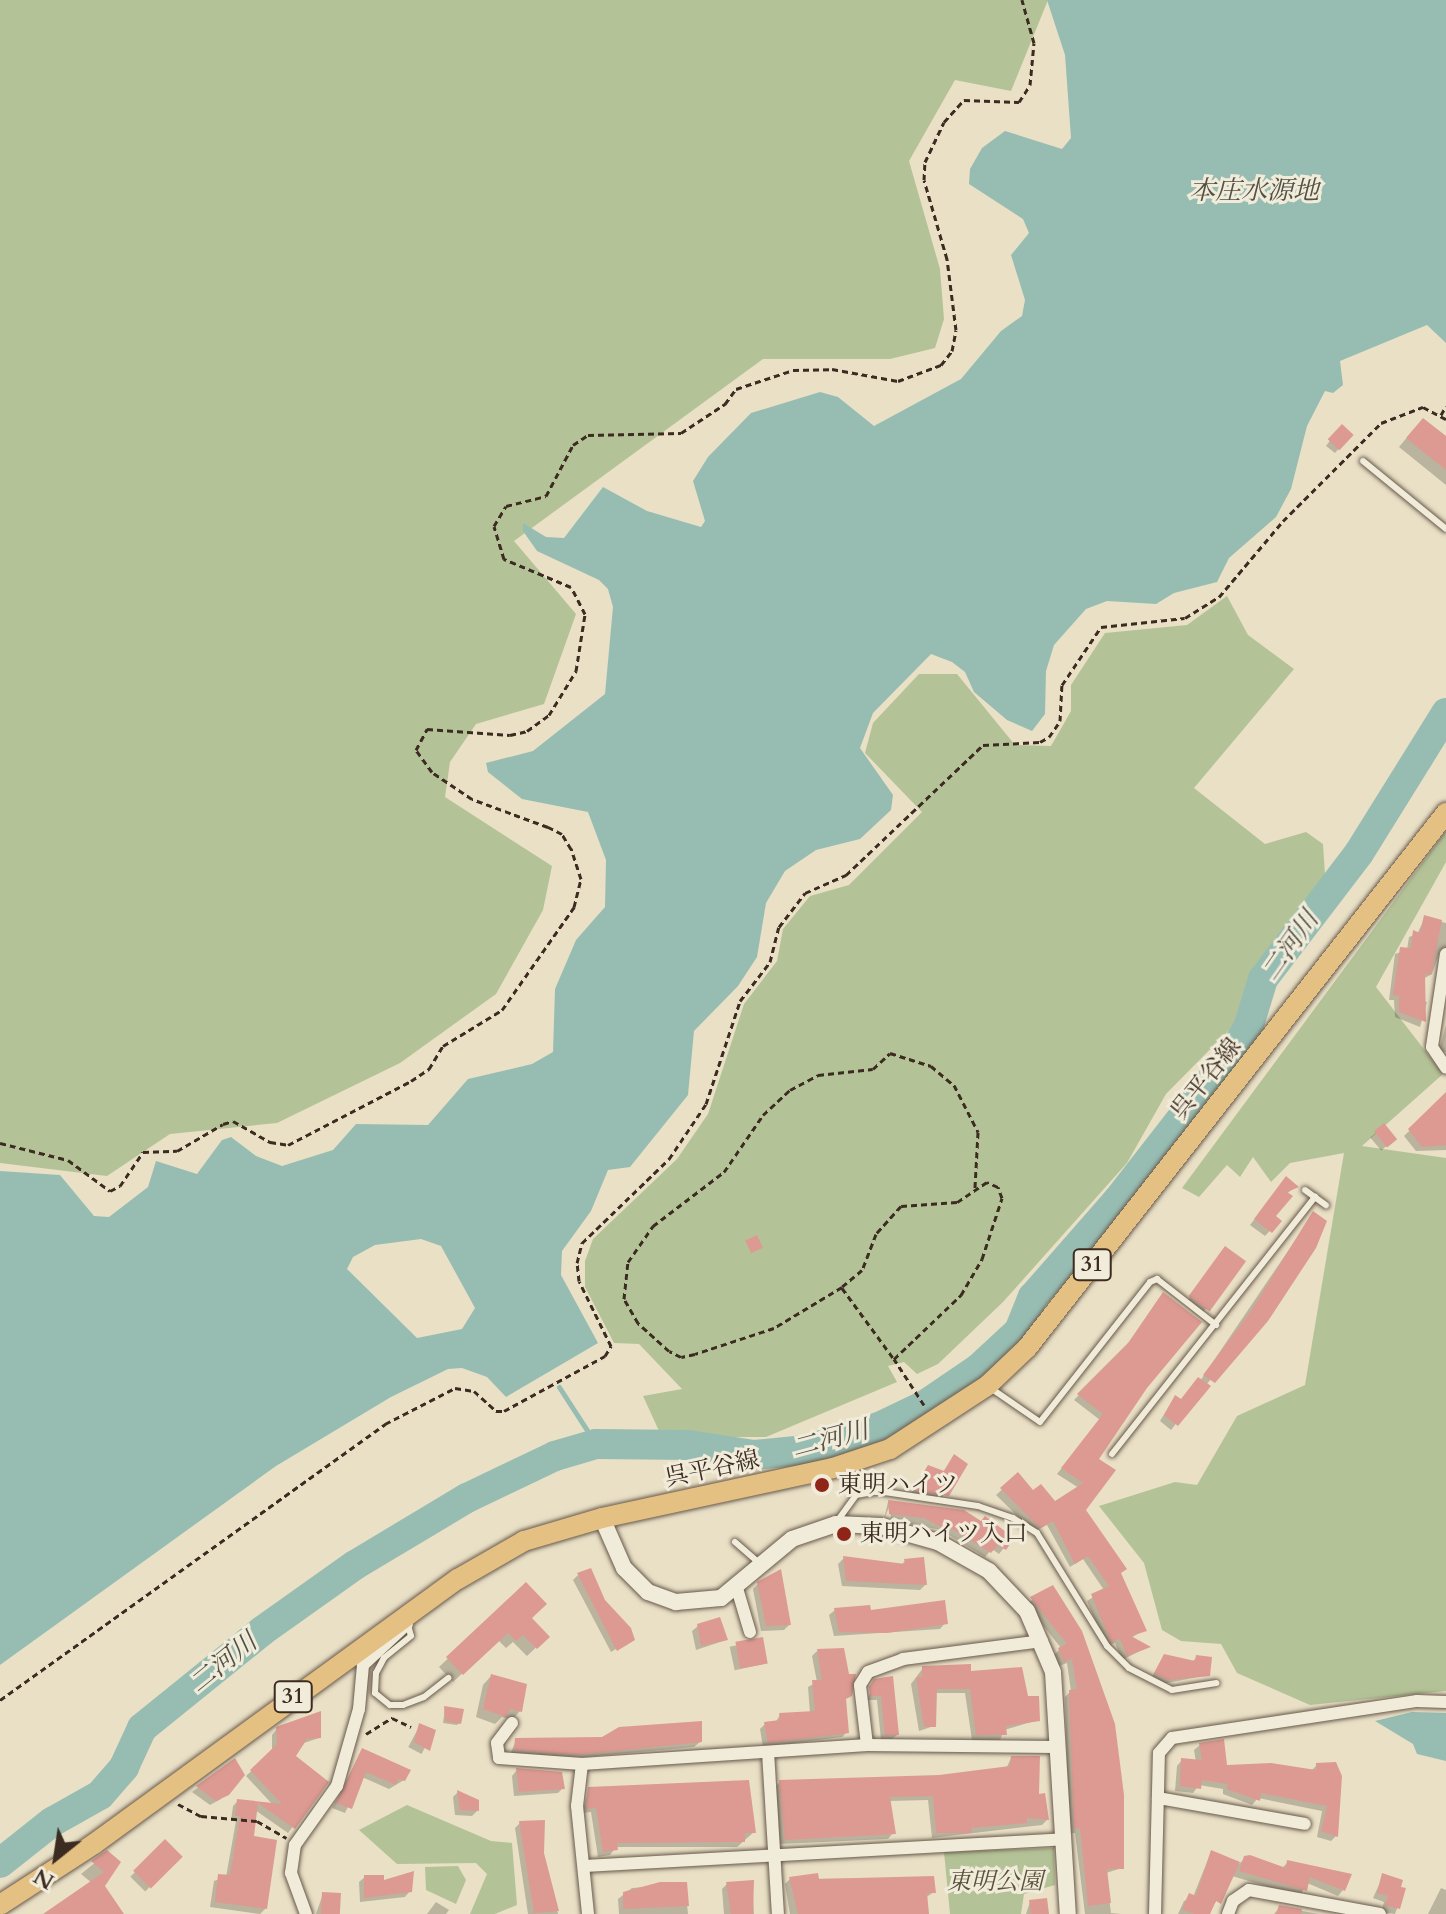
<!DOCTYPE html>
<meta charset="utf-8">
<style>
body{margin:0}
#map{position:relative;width:1446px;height:1914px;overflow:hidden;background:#e9e0c6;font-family:Cardo,"Noto Serif JP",serif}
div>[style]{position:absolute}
.green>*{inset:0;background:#b4c397}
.water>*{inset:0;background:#97bdb3}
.shadow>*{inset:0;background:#0003;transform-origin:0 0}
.stream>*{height:5px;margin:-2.5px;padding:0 2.5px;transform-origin:2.5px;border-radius:2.5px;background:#97bdb3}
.river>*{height:30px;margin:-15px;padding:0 15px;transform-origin:15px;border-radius:15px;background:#97bdb3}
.building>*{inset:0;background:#dd9a92;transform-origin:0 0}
.path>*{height:3px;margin-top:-1.5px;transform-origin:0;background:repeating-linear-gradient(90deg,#3c2b21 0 6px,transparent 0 10px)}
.roads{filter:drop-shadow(0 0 2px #67584a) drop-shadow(0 0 2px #67584a)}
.service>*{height:6px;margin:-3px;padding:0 3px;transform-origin:3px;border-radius:3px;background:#f1ebda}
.minor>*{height:12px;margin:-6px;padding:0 6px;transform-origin:6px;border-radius:6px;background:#f1ebda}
.tertiary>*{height:16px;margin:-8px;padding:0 8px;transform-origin:8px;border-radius:8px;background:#f1ebda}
.primary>*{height:20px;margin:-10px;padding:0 10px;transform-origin:10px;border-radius:10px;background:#e4c083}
.dots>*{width:22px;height:22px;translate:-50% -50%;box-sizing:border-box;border:4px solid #f1ebda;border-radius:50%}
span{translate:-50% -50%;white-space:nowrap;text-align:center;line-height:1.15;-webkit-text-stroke:6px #f1ebda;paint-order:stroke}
.shield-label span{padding:2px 6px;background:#f1ebda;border:2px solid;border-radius:6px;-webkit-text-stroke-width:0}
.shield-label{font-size:22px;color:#3c2b21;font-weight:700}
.street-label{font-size:24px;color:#3c2b21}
.poi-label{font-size:24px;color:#3c2b21}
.left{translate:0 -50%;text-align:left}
.park-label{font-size:24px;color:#5a513e;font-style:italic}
.water-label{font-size:26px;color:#535046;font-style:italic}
.north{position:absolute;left:16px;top:1818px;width:80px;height:80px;-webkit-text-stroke:6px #f1ebda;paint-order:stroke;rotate:210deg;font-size:22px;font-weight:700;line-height:32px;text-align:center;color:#3c2b21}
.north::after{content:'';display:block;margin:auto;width:28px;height:36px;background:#3c2b21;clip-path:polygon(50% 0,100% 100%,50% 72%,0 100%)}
</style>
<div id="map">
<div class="green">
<i style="clip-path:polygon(0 0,1048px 0,1011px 91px,955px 80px,909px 161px,940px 269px,944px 319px,935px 348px,890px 359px,763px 359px,514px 541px,576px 614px,544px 704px,476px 724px,450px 762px,445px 797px,552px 866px,543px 910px,496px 994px,400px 1063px,277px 1123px,170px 1134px,107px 1176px,0 1163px)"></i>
<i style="clip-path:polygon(1227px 596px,1248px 635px,1294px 669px,1194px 788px,1265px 844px,1306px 832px,1323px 844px,1326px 890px,1251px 977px,1243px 1016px,1166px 1094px,1127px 1163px,1003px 1302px,938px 1364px,917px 1374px,904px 1362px,888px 1366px,897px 1382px,766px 1437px,674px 1437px,659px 1431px,643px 1396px,682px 1389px,639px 1344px,614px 1343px,585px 1287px,585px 1261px,593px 1239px,677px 1159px,708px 1114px,744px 1004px,777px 961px,783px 929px,810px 896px,849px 885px,922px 812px,865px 753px,873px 723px,919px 674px,957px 674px,1015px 745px,1051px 746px,1071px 711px,1071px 685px,1105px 633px,1187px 625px)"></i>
<i style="clip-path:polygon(1446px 831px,1446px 862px,1376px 987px,1443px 1074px,1362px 1146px,1446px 1158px,1446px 1691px,1310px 1705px,1237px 1673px,1221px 1644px,1181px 1641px,1162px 1630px,1144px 1563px,1099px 1506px,1175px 1482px,1197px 1485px,1237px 1416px,1305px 1385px,1344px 1153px,1290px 1163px,1271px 1182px,1253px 1157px,1240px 1177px,1227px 1165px,1199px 1197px,1182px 1188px)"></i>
<i style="clip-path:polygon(407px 1805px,491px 1841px,512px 1843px,517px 1905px,495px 1914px,470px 1914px,487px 1874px,476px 1863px,397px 1864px,359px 1830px)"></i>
<i style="clip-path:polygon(1054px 1848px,1055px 1885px,1024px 1894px,1021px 1914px,950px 1914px,944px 1852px)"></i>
<i style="clip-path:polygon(458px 1866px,466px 1880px,456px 1904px,426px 1890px,425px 1867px)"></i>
</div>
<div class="water">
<i style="clip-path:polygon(evenodd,1047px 0,1446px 0,1446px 343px,1427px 325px,1340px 361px,1343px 385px,1333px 393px,1325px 391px,1307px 426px,1291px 489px,1276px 517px,1229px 558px,1217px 582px,1174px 593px,1156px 604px,1107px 601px,1086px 609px,1054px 645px,1046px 671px,1045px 714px,1032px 731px,1007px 720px,974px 692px,965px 672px,952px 662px,931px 654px,873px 713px,860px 748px,893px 795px,891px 810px,860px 839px,816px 850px,785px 871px,766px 903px,757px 957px,738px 986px,694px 1031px,688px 1095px,630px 1167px,608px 1170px,591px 1211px,562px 1251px,561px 1275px,598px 1343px,506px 1397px,487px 1377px,462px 1368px,448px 1369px,391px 1397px,276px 1466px,0 1665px,0 1171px,60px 1175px,94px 1216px,109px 1217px,148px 1187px,156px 1161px,197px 1174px,222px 1140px,231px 1137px,256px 1156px,282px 1166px,333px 1150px,356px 1124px,428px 1125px,468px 1079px,532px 1064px,553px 1052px,555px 989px,576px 940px,605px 907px,606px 860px,588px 812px,522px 799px,488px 772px,486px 763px,533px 751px,605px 694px,613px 607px,608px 589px,599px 580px,537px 551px,523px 531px,523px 523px,546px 537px,564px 538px,603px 487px,647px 511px,701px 527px,705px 521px,693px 481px,708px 457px,751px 413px,820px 392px,838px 397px,874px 426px,961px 379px,1001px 331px,1022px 316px,1025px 300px,1011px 255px,1029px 233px,1023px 219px,969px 184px,970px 169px,982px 148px,1005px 131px,1062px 149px,1071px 138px,1065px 55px,1047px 0,421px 1239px,441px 1246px,475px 1308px,462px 1329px,417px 1338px,347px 1269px,353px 1257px,375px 1245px,421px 1239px)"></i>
<i style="clip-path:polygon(1412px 1712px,1446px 1713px,1446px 1761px,1417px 1754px,1413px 1744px,1375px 1721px)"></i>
</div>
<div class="shadow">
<i style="clip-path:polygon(1414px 429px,1446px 438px,1446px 485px,1399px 447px)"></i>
<i style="clip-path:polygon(1337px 431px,1351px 435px,1335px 453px,1326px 446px)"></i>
<i style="clip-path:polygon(1425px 918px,1446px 923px,1446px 955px,1440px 951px,1432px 974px,1423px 979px,1420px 1001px,1427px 1002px,1420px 1027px,1395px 1017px,1394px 1000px,1389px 1000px,1395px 954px,1407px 950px,1409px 937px,1417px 934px)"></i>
<i style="clip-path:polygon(1446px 1025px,1446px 1052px,1439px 1051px)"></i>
<i style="clip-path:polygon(1446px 1095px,1446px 1150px,1416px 1151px,1404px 1136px)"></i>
<i style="left:1384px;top:1126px;width:17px;height:18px;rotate:50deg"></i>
<i style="clip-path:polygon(1281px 1184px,1296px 1187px,1286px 1194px,1273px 1216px,1279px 1221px,1265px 1236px,1250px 1225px)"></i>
<i style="clip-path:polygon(1313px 1214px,1314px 1247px,1171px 1430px,1160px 1421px,1171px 1403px,1176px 1398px,1180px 1401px,1200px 1381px)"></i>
<i style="clip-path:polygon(1220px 1254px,1243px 1262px,1201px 1315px,1186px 1303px)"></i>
<i style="clip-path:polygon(1158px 1300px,1145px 1387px,1096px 1459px,1084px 1510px,1144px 1630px,1131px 1638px,1148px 1647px,1122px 1660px,1115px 1643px,1106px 1646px,1087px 1601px,1104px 1590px,1083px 1559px,1070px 1567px,1047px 1525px,1034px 1532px,996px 1495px,1018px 1475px,1032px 1493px,1055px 1504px,1079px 1488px,1057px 1474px,1100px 1420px,1074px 1400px,1124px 1349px)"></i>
<i style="clip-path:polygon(954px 1457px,942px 1500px,910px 1495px,923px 1473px,943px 1472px)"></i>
<i style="clip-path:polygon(888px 1502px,1011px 1539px,999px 1554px,992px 1549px,985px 1557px,941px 1530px,891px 1520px,890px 1505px,884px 1519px)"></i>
<i style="clip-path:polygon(844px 1558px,900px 1566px,905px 1561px,925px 1585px,920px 1590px,842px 1586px,838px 1564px)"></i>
<i style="clip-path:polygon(578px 1575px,603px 1601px,629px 1641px,611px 1652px,573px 1580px)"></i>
<i style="clip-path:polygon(758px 1584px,789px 1625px,784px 1630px,761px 1631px,753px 1589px)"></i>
<i style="clip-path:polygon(526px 1585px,529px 1618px,547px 1637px,527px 1656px,513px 1642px,506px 1648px,498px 1640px,453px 1682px,439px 1667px)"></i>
<i style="clip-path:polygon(1052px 1587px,1080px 1632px,1122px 1868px,1106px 1873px,1111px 1913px,1121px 1914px,1085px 1914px,1075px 1833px,1069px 1833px,1065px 1697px,1071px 1691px,1067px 1663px,1059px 1666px,1054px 1655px,1061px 1648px,1026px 1604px)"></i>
<i style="clip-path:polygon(835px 1610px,869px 1612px,945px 1623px,940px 1629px,834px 1636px,829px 1615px)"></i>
<i style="clip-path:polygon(698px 1626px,726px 1640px,696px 1650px,692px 1631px)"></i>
<i style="left:761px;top:1640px;width:24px;height:32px;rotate:78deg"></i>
<i style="clip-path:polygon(817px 1651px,846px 1699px,847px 1732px,842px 1737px,763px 1747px,760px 1729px,765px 1724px,775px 1723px,780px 1715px,810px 1713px,808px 1687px,817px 1682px,812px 1656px)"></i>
<i style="clip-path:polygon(1165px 1656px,1192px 1662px,1197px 1657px,1208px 1675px,1162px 1684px,1151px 1678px)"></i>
<i style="clip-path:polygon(923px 1668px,969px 1673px,1026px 1698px,1038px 1720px,1004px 1730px,1000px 1740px,972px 1740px,965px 1693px,935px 1693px,934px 1726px,919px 1731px,911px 1684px)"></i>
<i style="clip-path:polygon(491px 1676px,520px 1711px,512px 1720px,502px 1717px,495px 1724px,476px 1717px,483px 1685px)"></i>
<i style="clip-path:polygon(875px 1681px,897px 1735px,892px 1739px,881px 1740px,877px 1700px,867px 1700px)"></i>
<i style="clip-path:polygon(445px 1708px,459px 1723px,457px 1725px,443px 1723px)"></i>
<i style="left:420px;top:1725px;width:15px;height:25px;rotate:28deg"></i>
<i style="clip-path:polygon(277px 1729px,319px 1738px,301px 1744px,293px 1756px,326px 1782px,288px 1833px,255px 1810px,252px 1838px,265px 1909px,260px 1914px,210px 1907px,214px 1881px,226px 1877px,236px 1821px,231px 1821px,233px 1806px,238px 1801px,273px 1805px,246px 1776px,272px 1751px,272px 1735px)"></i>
<i style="clip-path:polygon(602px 1739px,700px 1742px,694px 1747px,584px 1757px,510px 1755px,516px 1740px)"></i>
<i style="clip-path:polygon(1200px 1745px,1225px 1767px,1311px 1771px,1317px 1765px,1336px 1836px,1331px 1841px,1317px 1837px,1322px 1811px,1258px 1798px,1252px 1805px,1223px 1794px,1223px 1789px,1199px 1785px,1193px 1793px,1175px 1791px,1177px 1766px,1182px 1760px,1196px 1762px,1194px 1750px)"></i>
<i style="clip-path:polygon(362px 1751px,404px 1780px,389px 1789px,362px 1777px,345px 1813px,332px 1808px)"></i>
<i style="clip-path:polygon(1011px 1758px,1047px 1820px,1042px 1825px,932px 1838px,928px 1800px,889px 1801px,893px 1833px,888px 1839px,780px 1844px,774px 1788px,780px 1782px,939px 1777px,1006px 1769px)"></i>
<i style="clip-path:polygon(234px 1760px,221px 1799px,210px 1805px,192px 1792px)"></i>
<i style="clip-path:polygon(517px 1770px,563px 1788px,558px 1793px,514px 1796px,512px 1776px)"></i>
<i style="clip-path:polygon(589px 1789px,754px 1832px,737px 1847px,616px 1847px,610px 1855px,598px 1857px,591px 1812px,582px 1813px)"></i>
<i style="clip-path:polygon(458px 1792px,477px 1811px,472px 1816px,455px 1815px,453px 1797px)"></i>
<i style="clip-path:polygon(520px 1823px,542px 1854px,558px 1914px,528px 1914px,515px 1828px)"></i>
<i style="left:165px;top:1842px;width:21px;height:49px;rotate:45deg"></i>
<i style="clip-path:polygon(1211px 1852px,1239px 1864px,1245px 1858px,1282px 1868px,1288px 1862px,1343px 1890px,1338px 1896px,1307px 1883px,1300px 1896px,1232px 1876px,1208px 1914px,1178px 1914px,1184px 1901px,1193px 1897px)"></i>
<i style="clip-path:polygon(107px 1853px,102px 1886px,122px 1914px,46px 1914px,92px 1883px,81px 1874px)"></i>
<i style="clip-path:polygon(1383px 1876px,1404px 1890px,1395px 1914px,1381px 1912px,1384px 1902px,1373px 1898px)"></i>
<i style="clip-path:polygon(365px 1877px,382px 1882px,410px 1891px,405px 1897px,360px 1902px,359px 1882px)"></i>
<i style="clip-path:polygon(932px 1878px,934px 1892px,925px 1898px,927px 1914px,790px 1914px,785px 1884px,790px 1879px)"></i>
<i style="clip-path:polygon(752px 1882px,754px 1914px,724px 1914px,722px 1889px,727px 1884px)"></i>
<i style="clip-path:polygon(685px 1884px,688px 1914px,619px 1914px,618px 1899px,632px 1888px)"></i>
<i style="clip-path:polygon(1441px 1888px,1446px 1890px,1446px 1914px,1428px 1914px)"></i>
<i style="clip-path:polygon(323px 1894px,338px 1914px,316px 1914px)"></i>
<i style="clip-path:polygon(436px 1902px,449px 1910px,446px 1914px,427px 1914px)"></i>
<i style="clip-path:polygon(1030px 1902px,1046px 1914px,1026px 1914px)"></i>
<i style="clip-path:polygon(1280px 1907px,1319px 1914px,1274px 1914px)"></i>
</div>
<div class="stream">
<i style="left:559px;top:1387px;width:68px;rotate:57deg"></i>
</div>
<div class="river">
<i style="left:0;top:1863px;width:66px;rotate:-38.3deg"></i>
<i style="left:52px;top:1822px;width:55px;rotate:-29.4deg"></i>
<i style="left:100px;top:1795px;width:37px;rotate:-49deg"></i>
<i style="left:124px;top:1767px;width:43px;rotate:-65.2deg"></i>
<i style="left:142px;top:1728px;width:154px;rotate:-38.9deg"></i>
<i style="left:262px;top:1631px;width:114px;rotate:-35.4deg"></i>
<i style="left:355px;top:1565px;width:131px;rotate:-30.9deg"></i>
<i style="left:467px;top:1498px;width:98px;rotate:-25.5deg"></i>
<i style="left:555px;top:1456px;width:43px;rotate:-16.3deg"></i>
<i style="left:596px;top:1444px;width:93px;rotate:0.6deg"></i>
<i style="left:689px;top:1445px;width:66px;rotate:8.7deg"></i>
<i style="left:754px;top:1455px;width:52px;rotate:-5.5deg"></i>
<i style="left:806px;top:1450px;width:77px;rotate:-17.5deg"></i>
<i style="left:879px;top:1427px;width:51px;rotate:-25.6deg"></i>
<i style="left:925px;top:1405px;width:64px;rotate:-34.2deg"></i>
<i style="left:978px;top:1369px;width:56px;rotate:-42.8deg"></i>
<i style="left:1019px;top:1331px;width:37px;rotate:-68deg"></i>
<i style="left:1033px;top:1297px;width:129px;rotate:-48.8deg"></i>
<i style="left:1118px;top:1200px;width:184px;rotate:-52.1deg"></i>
<i style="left:1231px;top:1055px;width:32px;rotate:-58deg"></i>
<i style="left:1248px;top:1028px;width:51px;rotate:-73deg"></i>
<i style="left:1263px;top:979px;width:158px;rotate:-52.7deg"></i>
<i style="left:1359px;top:853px;width:165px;rotate:-58.1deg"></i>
</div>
<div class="building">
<i style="clip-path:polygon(1423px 418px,1446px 436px,1446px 470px,1406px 438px)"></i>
<i style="left:1342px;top:424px;width:16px;height:21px;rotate:43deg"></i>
<i style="clip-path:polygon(1424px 915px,1442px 920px,1431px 975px,1425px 974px,1426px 1022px,1399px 1012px,1399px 996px,1393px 995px,1400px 947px,1411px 948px,1413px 930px,1420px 933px)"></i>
<i style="clip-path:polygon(1446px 1092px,1446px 1145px,1422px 1147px,1408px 1129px)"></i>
<i style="left:1384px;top:1123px;width:21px;height:13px;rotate:51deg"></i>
<i style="clip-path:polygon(1286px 1176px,1299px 1187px,1287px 1192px,1293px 1196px,1276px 1216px,1282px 1221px,1272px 1233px,1254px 1219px)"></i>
<i style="clip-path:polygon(1313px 1211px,1327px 1221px,1316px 1248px,1268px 1321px,1215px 1383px,1203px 1375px,1251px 1311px)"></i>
<i style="left:757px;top:1235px;width:14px;height:13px;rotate:65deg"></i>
<i style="left:1225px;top:1246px;width:26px;height:62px;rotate:36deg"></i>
<i style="clip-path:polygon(1163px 1292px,1202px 1322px,1147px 1388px,1099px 1459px,1116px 1470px,1086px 1510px,1127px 1569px,1121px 1573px,1147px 1631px,1131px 1636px,1151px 1647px,1127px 1656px,1120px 1639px,1111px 1642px,1091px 1594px,1109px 1586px,1088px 1556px,1075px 1564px,1053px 1521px,1040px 1528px,1000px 1488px,1018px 1472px,1033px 1490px,1041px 1484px,1055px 1501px,1083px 1483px,1061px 1468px,1103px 1414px,1077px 1394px,1129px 1342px)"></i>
<i style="clip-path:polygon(1198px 1377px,1211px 1386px,1178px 1426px,1164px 1415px,1175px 1395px,1181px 1399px)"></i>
<i style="clip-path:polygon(954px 1454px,968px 1464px,949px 1496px,913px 1490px,928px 1465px,944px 1471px)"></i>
<i style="clip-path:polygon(888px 1500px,964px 1510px,981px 1521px,985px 1516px,1014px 1538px,1006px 1550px,998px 1545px,991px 1553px,946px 1525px,945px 1529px,924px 1518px,889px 1514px)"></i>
<i style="clip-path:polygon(843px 1556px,905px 1564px,904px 1559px,924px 1557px,927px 1585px,846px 1581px)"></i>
<i style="clip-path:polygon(591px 1568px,605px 1600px,631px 1628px,635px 1640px,617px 1651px,577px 1573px)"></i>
<i style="clip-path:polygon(781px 1569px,791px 1625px,766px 1626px,757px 1582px)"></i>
<i style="clip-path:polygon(526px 1582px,547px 1604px,532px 1618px,550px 1637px,537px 1649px,523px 1635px,516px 1641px,508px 1633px,463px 1675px,446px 1657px)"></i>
<i style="clip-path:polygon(1053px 1585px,1082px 1631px,1115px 1724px,1124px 1795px,1124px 1869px,1107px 1869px,1111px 1903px,1088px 1906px,1080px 1828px,1074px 1829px,1069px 1690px,1077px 1689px,1072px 1659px,1064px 1662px,1058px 1648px,1067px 1644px,1030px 1597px)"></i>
<i style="clip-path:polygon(945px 1600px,948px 1624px,887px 1633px,839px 1632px,834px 1608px,870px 1605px,871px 1610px)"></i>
<i style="clip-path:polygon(720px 1617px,728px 1640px,701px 1646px,697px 1624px)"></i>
<i style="left:763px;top:1637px;width:27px;height:28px;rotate:80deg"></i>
<i style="clip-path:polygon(844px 1648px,849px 1674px,856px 1674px,852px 1696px,846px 1699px,849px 1733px,768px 1743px,764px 1722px,780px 1720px,779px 1713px,815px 1711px,812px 1680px,822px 1680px,817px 1649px)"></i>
<i style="clip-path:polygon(1164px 1654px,1195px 1661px,1196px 1655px,1212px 1657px,1210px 1676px,1168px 1680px,1154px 1673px)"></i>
<i style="clip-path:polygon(971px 1664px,971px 1671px,1022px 1667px,1028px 1696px,1039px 1696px,1040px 1721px,1006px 1726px,1007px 1735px,976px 1735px,970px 1689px,937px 1689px,936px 1727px,924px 1727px,916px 1677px,922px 1677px,922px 1666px)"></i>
<i style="clip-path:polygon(491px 1674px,527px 1684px,522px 1712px,510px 1709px,506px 1717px,483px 1709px)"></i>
<i style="clip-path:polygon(893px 1676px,899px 1735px,885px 1736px,881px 1696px,870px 1696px,869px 1687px,874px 1679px)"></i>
<i style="clip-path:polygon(444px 1706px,464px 1709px,461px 1724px,445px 1721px)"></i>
<i style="clip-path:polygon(321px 1711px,321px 1738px,307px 1739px,296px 1756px,329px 1782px,295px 1829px,258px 1803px,254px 1836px,277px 1840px,267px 1909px,215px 1902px,218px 1874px,230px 1875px,240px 1816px,235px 1816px,237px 1799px,282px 1804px,250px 1770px,277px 1744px,276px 1727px)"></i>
<i style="clip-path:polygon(702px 1721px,702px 1742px,577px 1755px,514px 1750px,515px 1738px,602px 1737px,619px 1727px)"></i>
<i style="clip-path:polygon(419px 1723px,436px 1730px,430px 1751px,414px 1742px)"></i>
<i style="clip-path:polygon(1224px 1739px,1227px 1765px,1271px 1763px,1316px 1770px,1316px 1763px,1336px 1762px,1342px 1776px,1338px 1837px,1321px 1831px,1327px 1806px,1261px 1793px,1260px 1801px,1227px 1789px,1228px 1784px,1202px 1780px,1201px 1789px,1180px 1786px,1181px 1758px,1202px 1760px,1199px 1743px)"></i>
<i style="clip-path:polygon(362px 1748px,411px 1770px,405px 1781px,398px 1779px,396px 1785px,366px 1772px,352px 1809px,336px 1803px)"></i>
<i style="clip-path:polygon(1011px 1756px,1040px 1756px,1039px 1794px,1045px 1793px,1049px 1820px,1027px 1818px,1027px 1823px,971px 1828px,972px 1833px,936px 1833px,933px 1796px,890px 1797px,896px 1834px,785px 1840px,779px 1780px,939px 1775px,1010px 1766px)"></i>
<i style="clip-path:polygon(235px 1758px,245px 1775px,229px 1795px,216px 1801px,196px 1786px)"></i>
<i style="clip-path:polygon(516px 1768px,562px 1772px,565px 1789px,519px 1792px)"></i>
<i style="clip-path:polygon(749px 1780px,756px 1833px,745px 1833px,745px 1842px,617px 1843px,618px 1850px,603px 1852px,596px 1808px,586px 1809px,588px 1787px)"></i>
<i style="clip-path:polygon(457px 1790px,479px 1800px,479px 1811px,460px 1810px)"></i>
<i style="clip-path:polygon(545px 1820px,544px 1853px,559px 1911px,534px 1913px,519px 1821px)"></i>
<i style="left:165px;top:1839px;width:25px;height:45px;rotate:45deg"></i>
<i style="clip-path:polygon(107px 1850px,121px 1862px,105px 1886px,124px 1914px,43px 1914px,104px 1872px,91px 1861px)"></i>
<i style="clip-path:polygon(1211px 1850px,1240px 1862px,1221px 1904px,1216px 1901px,1210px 1914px,1194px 1914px,1182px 1909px,1189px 1893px,1196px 1896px)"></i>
<i style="clip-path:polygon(1250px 1855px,1286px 1868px,1287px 1860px,1352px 1874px,1345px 1891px,1310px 1877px,1307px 1891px,1239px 1871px,1244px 1856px)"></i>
<i style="clip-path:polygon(414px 1871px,412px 1892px,364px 1898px,364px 1875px,384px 1875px,384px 1880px)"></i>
<i style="clip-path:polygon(818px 1873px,819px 1879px,934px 1876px,936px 1893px,927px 1893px,929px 1914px,798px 1914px,789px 1877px)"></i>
<i style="clip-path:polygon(1382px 1873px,1403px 1880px,1401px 1887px,1406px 1888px,1400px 1909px,1385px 1905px,1388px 1896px,1377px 1893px)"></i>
<i style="clip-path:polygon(754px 1880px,753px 1914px,731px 1914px,726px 1882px)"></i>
<i style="clip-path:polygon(660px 1882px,687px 1882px,689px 1906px,623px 1909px,623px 1892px)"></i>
<i style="left:322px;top:1892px;width:19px;height:22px;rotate:3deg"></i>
<i style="clip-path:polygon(1047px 1898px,1049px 1914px,1031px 1914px,1029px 1900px)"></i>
<i style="clip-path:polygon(1279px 1905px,1302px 1909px,1301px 1914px,1276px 1914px)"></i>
</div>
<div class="path">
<i style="left:1441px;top:415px;width:10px;rotate:-61deg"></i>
<i style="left:0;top:1143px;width:70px;rotate:14deg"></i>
<i style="left:68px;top:1160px;width:52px;rotate:36.4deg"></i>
<i style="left:110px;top:1191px;width:11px;rotate:-27deg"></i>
<i style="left:120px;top:1186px;width:41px;rotate:-55.9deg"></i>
<i style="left:143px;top:1152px;width:34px;rotate:-2deg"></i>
<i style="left:177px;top:1151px;width:53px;rotate:-30.4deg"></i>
<i style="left:223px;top:1124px;width:10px;rotate:-17deg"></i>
<i style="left:233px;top:1121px;width:43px;rotate:29.6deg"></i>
<i style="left:270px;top:1142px;width:18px;rotate:9deg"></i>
<i style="left:288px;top:1145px;width:139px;rotate:-27.5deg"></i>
<i style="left:411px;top:1081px;width:22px;rotate:-34deg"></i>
<i style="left:429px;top:1069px;width:27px;rotate:-59deg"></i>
<i style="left:443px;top:1046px;width:69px;rotate:-31.4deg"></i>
<i style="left:502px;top:1010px;width:126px;rotate:-55deg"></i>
<i style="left:574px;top:907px;width:29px;rotate:-76deg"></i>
<i style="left:581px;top:879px;width:32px;rotate:-108deg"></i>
<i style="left:571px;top:849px;width:17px;rotate:-121deg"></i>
<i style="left:562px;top:834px;width:16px;rotate:-153deg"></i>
<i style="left:548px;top:827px;width:81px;rotate:-159.8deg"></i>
<i style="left:472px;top:799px;width:48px;rotate:-146deg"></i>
<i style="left:432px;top:772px;width:27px;rotate:-126deg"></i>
<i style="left:416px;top:750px;width:24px;rotate:-62deg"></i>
<i style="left:427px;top:729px;width:83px;rotate:4.1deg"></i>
<i style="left:510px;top:735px;width:17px;rotate:-13deg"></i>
<i style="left:527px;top:731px;width:27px;rotate:-36deg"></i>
<i style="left:549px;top:715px;width:52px;rotate:-58.5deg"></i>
<i style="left:576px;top:671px;width:58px;rotate:-81deg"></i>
<i style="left:585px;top:614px;width:30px;rotate:-117deg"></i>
<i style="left:571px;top:587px;width:73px;rotate:-157.3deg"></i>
<i style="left:504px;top:559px;width:34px;rotate:-107deg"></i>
<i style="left:494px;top:526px;width:23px;rotate:-59deg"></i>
<i style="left:506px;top:506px;width:41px;rotate:-14deg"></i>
<i style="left:546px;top:496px;width:58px;rotate:-62.1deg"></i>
<i style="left:573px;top:445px;width:18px;rotate:-34deg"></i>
<i style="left:588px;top:435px;width:93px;rotate:-1.2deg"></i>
<i style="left:681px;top:433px;width:53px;rotate:-33.4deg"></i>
<i style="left:725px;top:404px;width:19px;rotate:-54deg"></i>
<i style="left:736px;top:389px;width:60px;rotate:-18.4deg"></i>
<i style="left:793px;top:370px;width:39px;rotate:-1deg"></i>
<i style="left:832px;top:369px;width:67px;rotate:10.3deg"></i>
<i style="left:898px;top:381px;width:46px;rotate:-20.4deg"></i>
<i style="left:941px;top:365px;width:18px;rotate:-52deg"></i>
<i style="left:952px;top:351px;width:21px;rotate:-79deg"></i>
<i style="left:956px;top:330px;width:72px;rotate:-97.2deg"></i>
<i style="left:947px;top:259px;width:82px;rotate:-106.2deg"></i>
<i style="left:924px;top:180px;width:18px;rotate:-87deg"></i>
<i style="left:925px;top:162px;width:44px;rotate:-64.6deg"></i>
<i style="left:944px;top:122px;width:30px;rotate:-48deg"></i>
<i style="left:964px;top:100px;width:55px;rotate:2.1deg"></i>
<i style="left:1019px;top:102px;width:20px;rotate:-57deg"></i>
<i style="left:1030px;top:85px;width:42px;rotate:-84.6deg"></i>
<i style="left:1034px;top:43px;width:45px;rotate:-105.6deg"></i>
<i style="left:842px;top:1288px;width:88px;rotate:53.8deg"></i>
<i style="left:924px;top:1405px;width:55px;rotate:-123.1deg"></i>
<i style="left:894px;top:1359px;width:93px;rotate:-43.7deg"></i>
<i style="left:961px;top:1295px;width:42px;rotate:-59.7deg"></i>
<i style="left:982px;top:1259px;width:64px;rotate:-71.8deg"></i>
<i style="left:1002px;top:1198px;width:12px;rotate:-110deg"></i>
<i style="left:998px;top:1187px;width:12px;rotate:-156deg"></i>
<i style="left:987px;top:1182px;width:36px;rotate:146deg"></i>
<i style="left:957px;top:1202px;width:56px;rotate:175.9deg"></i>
<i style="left:901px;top:1206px;width:38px;rotate:132deg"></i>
<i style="left:876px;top:1234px;width:39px;rotate:111deg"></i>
<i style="left:862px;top:1270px;width:26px;rotate:140deg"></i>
<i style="left:842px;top:1287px;width:79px;rotate:148.9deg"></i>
<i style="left:774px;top:1328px;width:83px;rotate:161.8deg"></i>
<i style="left:695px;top:1354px;width:14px;rotate:168deg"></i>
<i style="left:681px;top:1357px;width:13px;rotate:-153deg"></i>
<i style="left:669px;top:1351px;width:42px;rotate:-137.9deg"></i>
<i style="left:638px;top:1323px;width:28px;rotate:-120deg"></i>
<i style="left:624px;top:1299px;width:37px;rotate:-84deg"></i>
<i style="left:628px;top:1262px;width:44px;rotate:-55.2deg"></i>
<i style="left:653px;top:1226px;width:89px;rotate:-37.3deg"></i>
<i style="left:724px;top:1172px;width:69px;rotate:-55.6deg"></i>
<i style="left:763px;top:1115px;width:37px;rotate:-43deg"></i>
<i style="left:790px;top:1090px;width:32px;rotate:-28deg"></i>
<i style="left:818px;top:1075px;width:55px;rotate:-6.2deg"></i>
<i style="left:873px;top:1069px;width:23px;rotate:-43deg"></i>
<i style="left:890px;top:1053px;width:43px;rotate:17.6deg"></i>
<i style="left:931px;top:1066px;width:30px;rotate:40deg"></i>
<i style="left:954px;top:1085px;width:53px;rotate:62.9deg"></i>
<i style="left:978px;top:1132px;width:56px;rotate:93.1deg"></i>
<i style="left:0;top:1700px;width:474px;rotate:-35.6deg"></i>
<i style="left:385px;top:1424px;width:79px;rotate:-27.2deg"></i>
<i style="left:455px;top:1388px;width:19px;rotate:9deg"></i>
<i style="left:474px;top:1391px;width:30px;rotate:42deg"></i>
<i style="left:496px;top:1411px;width:8px"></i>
<i style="left:504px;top:1411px;width:115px;rotate:-28.6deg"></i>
<i style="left:605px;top:1356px;width:12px;rotate:-59deg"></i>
<i style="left:611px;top:1346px;width:72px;rotate:-116.2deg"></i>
<i style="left:579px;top:1281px;width:18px;rotate:-96deg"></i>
<i style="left:577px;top:1263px;width:21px;rotate:-76deg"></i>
<i style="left:582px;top:1243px;width:121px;rotate:-44deg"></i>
<i style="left:669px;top:1159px;width:66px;rotate:-56.1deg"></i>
<i style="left:706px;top:1104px;width:108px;rotate:-71.7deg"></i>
<i style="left:740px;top:1001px;width:49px;rotate:-52.4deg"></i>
<i style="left:770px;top:962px;width:36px;rotate:-76deg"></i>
<i style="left:779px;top:927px;width:43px;rotate:-52.6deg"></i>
<i style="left:805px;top:893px;width:45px;rotate:-23.7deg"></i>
<i style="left:846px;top:875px;width:189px;rotate:-43.5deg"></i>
<i style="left:983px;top:745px;width:57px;rotate:-3deg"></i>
<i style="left:1040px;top:742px;width:10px;rotate:-29deg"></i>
<i style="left:1049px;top:737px;width:19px;rotate:-55deg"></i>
<i style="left:1060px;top:721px;width:36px;rotate:-87deg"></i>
<i style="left:1062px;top:685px;width:70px;rotate:-56.1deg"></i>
<i style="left:1101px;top:627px;width:84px;rotate:-6.1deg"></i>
<i style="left:1185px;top:618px;width:40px;rotate:-32deg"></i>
<i style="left:1219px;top:597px;width:99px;rotate:-49.9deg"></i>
<i style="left:1283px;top:521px;width:139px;rotate:-45deg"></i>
<i style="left:1381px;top:423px;width:45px;rotate:-20.9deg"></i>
<i style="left:1423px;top:407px;width:26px;rotate:28deg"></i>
<i style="left:366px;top:1734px;width:31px;rotate:-32deg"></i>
<i style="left:392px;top:1718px;width:21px;rotate:25deg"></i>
<i style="left:178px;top:1804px;width:26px;rotate:28deg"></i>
<i style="left:201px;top:1816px;width:56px;rotate:5.1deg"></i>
<i style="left:257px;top:1821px;width:34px;rotate:30deg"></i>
</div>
<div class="roads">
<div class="service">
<i style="left:1363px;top:461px;width:107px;rotate:39.3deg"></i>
<i style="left:1305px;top:1190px;width:26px;rotate:36deg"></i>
<i style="left:992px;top:1389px;width:58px;rotate:34.5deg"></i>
<i style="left:1040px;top:1422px;width:178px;rotate:-51.8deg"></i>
<i style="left:1150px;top:1282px;width:8px;rotate:-23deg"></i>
<i style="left:1157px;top:1279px;width:75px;rotate:37.9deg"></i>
<i style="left:1112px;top:1454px;width:328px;rotate:-51.7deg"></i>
<i style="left:838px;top:1520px;width:31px;rotate:-54deg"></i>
<i style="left:856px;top:1495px;width:22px;rotate:-10deg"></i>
<i style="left:878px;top:1491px;width:101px;rotate:8.5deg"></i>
<i style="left:978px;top:1506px;width:37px;rotate:19deg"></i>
<i style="left:1013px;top:1518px;width:28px;rotate:32deg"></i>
<i style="left:1037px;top:1533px;width:133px;rotate:58.2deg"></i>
<i style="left:1107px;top:1646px;width:31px;rotate:45deg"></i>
<i style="left:1129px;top:1668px;width:48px;rotate:27.1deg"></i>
<i style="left:1172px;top:1690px;width:45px;rotate:-9deg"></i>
<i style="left:735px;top:1542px;width:32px;rotate:41deg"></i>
<i style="left:408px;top:1625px;width:11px;rotate:75deg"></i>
<i style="left:411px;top:1636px;width:35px;rotate:141deg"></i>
<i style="left:384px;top:1658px;width:17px;rotate:118deg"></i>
<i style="left:376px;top:1673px;width:20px;rotate:93deg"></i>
<i style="left:375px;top:1693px;width:19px;rotate:39deg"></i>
<i style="left:390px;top:1705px;width:13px"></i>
<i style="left:403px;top:1705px;width:22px;rotate:-21deg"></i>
<i style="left:424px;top:1697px;width:31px;rotate:-38deg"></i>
</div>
<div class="minor">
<i style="left:1446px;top:954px;width:94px;rotate:98.6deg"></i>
<i style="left:1432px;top:1047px;width:25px;rotate:56deg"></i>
<i style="left:736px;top:1585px;width:49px;rotate:73.4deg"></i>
<i style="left:512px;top:1723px;width:25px;rotate:127deg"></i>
<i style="left:497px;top:1743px;width:15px;rotate:82deg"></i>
<i style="left:499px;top:1758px;width:83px;rotate:4.1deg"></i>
<i style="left:867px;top:1745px;width:60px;rotate:-96.7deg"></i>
<i style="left:860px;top:1685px;width:15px;rotate:-58deg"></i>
<i style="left:868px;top:1672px;width:37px;rotate:-20deg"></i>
<i style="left:903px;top:1659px;width:140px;rotate:-7.4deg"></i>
<i style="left:768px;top:1752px;width:162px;rotate:86.5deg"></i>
<i style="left:1158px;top:1798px;width:149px;rotate:10deg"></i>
<i style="left:586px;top:1866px;width:477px;rotate:-3.2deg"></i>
<i style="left:306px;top:1914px;width:44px;rotate:-110.1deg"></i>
<i style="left:291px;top:1873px;width:28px;rotate:-82deg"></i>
<i style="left:295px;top:1845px;width:72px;rotate:-54.6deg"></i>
<i style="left:337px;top:1786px;width:80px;rotate:-74.1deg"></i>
<i style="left:359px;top:1709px;width:44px;rotate:-84.8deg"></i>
<i style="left:363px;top:1665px;width:60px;rotate:-43deg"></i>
<i style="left:588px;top:1914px;width:109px;rotate:-95.8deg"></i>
<i style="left:577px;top:1806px;width:42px;rotate:-83.2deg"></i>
<i style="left:582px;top:1764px;width:286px;rotate:-3.8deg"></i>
<i style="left:867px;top:1745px;width:188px;rotate:0.6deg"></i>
<i style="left:1155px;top:1914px;width:161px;rotate:-88.6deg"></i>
<i style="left:1159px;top:1753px;width:20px;rotate:-49deg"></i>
<i style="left:1172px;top:1738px;width:248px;rotate:-8.6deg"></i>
<i style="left:1417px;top:1701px;width:29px;rotate:2deg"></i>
<i style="left:1228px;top:1914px;width:14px;rotate:-69deg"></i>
<i style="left:1233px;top:1901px;width:19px;rotate:-35deg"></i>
<i style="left:1249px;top:1890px;width:133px;rotate:10.4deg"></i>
</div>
<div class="tertiary">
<i style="left:602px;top:1518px;width:55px;rotate:66.3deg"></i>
<i style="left:624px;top:1568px;width:34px;rotate:45deg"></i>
<i style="left:648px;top:1592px;width:30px;rotate:20deg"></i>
<i style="left:676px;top:1602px;width:45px;rotate:-5.1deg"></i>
<i style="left:721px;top:1598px;width:92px;rotate:-39.7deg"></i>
<i style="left:792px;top:1539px;width:46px;rotate:-18.8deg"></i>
<i style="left:836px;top:1524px;width:45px;rotate:2.5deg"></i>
<i style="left:881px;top:1526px;width:59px;rotate:15.7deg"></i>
<i style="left:938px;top:1542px;width:59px;rotate:29.6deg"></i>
<i style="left:989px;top:1571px;width:55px;rotate:46.5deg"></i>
<i style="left:1027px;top:1611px;width:66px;rotate:66.9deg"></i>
<i style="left:1053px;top:1672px;width:242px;rotate:86.5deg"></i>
</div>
<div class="primary">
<i style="left:0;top:1905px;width:112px;rotate:-33deg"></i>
<i style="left:94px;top:1844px;width:450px;rotate:-36.1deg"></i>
<i style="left:458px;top:1579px;width:76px;rotate:-29.9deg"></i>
<i style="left:524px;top:1541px;width:81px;rotate:-16.4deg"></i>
<i style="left:602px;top:1518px;width:236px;rotate:-12.2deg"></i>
<i style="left:833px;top:1468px;width:60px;rotate:-18.4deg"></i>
<i style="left:890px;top:1449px;width:117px;rotate:-33.1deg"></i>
<i style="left:988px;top:1385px;width:54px;rotate:-43.5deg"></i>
<i style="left:1027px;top:1348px;width:680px;rotate:-51.93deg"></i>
</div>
</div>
<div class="dots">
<i style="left:822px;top:1485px;background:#8f2418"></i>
<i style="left:844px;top:1534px;background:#8f2418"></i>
</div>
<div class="shield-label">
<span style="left:1092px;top:1265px">31</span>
<span style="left:293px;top:1697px">31</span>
</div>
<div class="street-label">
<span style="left:1206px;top:1079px;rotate:-51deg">呉平谷線</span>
<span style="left:712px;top:1469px;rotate:-12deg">呉平谷線</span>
</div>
<div class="poi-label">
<span class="left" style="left:838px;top:1485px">東明ハイツ</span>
<span class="left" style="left:860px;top:1534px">東明ハイツ入口</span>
</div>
<div class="park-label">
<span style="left:995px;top:1882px">東明公園</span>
</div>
<div class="water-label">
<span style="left:1254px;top:191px">本庄水源地</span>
<span style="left:1290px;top:946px;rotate:-55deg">二河川</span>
<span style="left:830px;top:1439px;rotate:-15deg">二河川</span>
<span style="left:223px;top:1663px;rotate:-39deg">二河川</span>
</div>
<div class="north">N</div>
</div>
